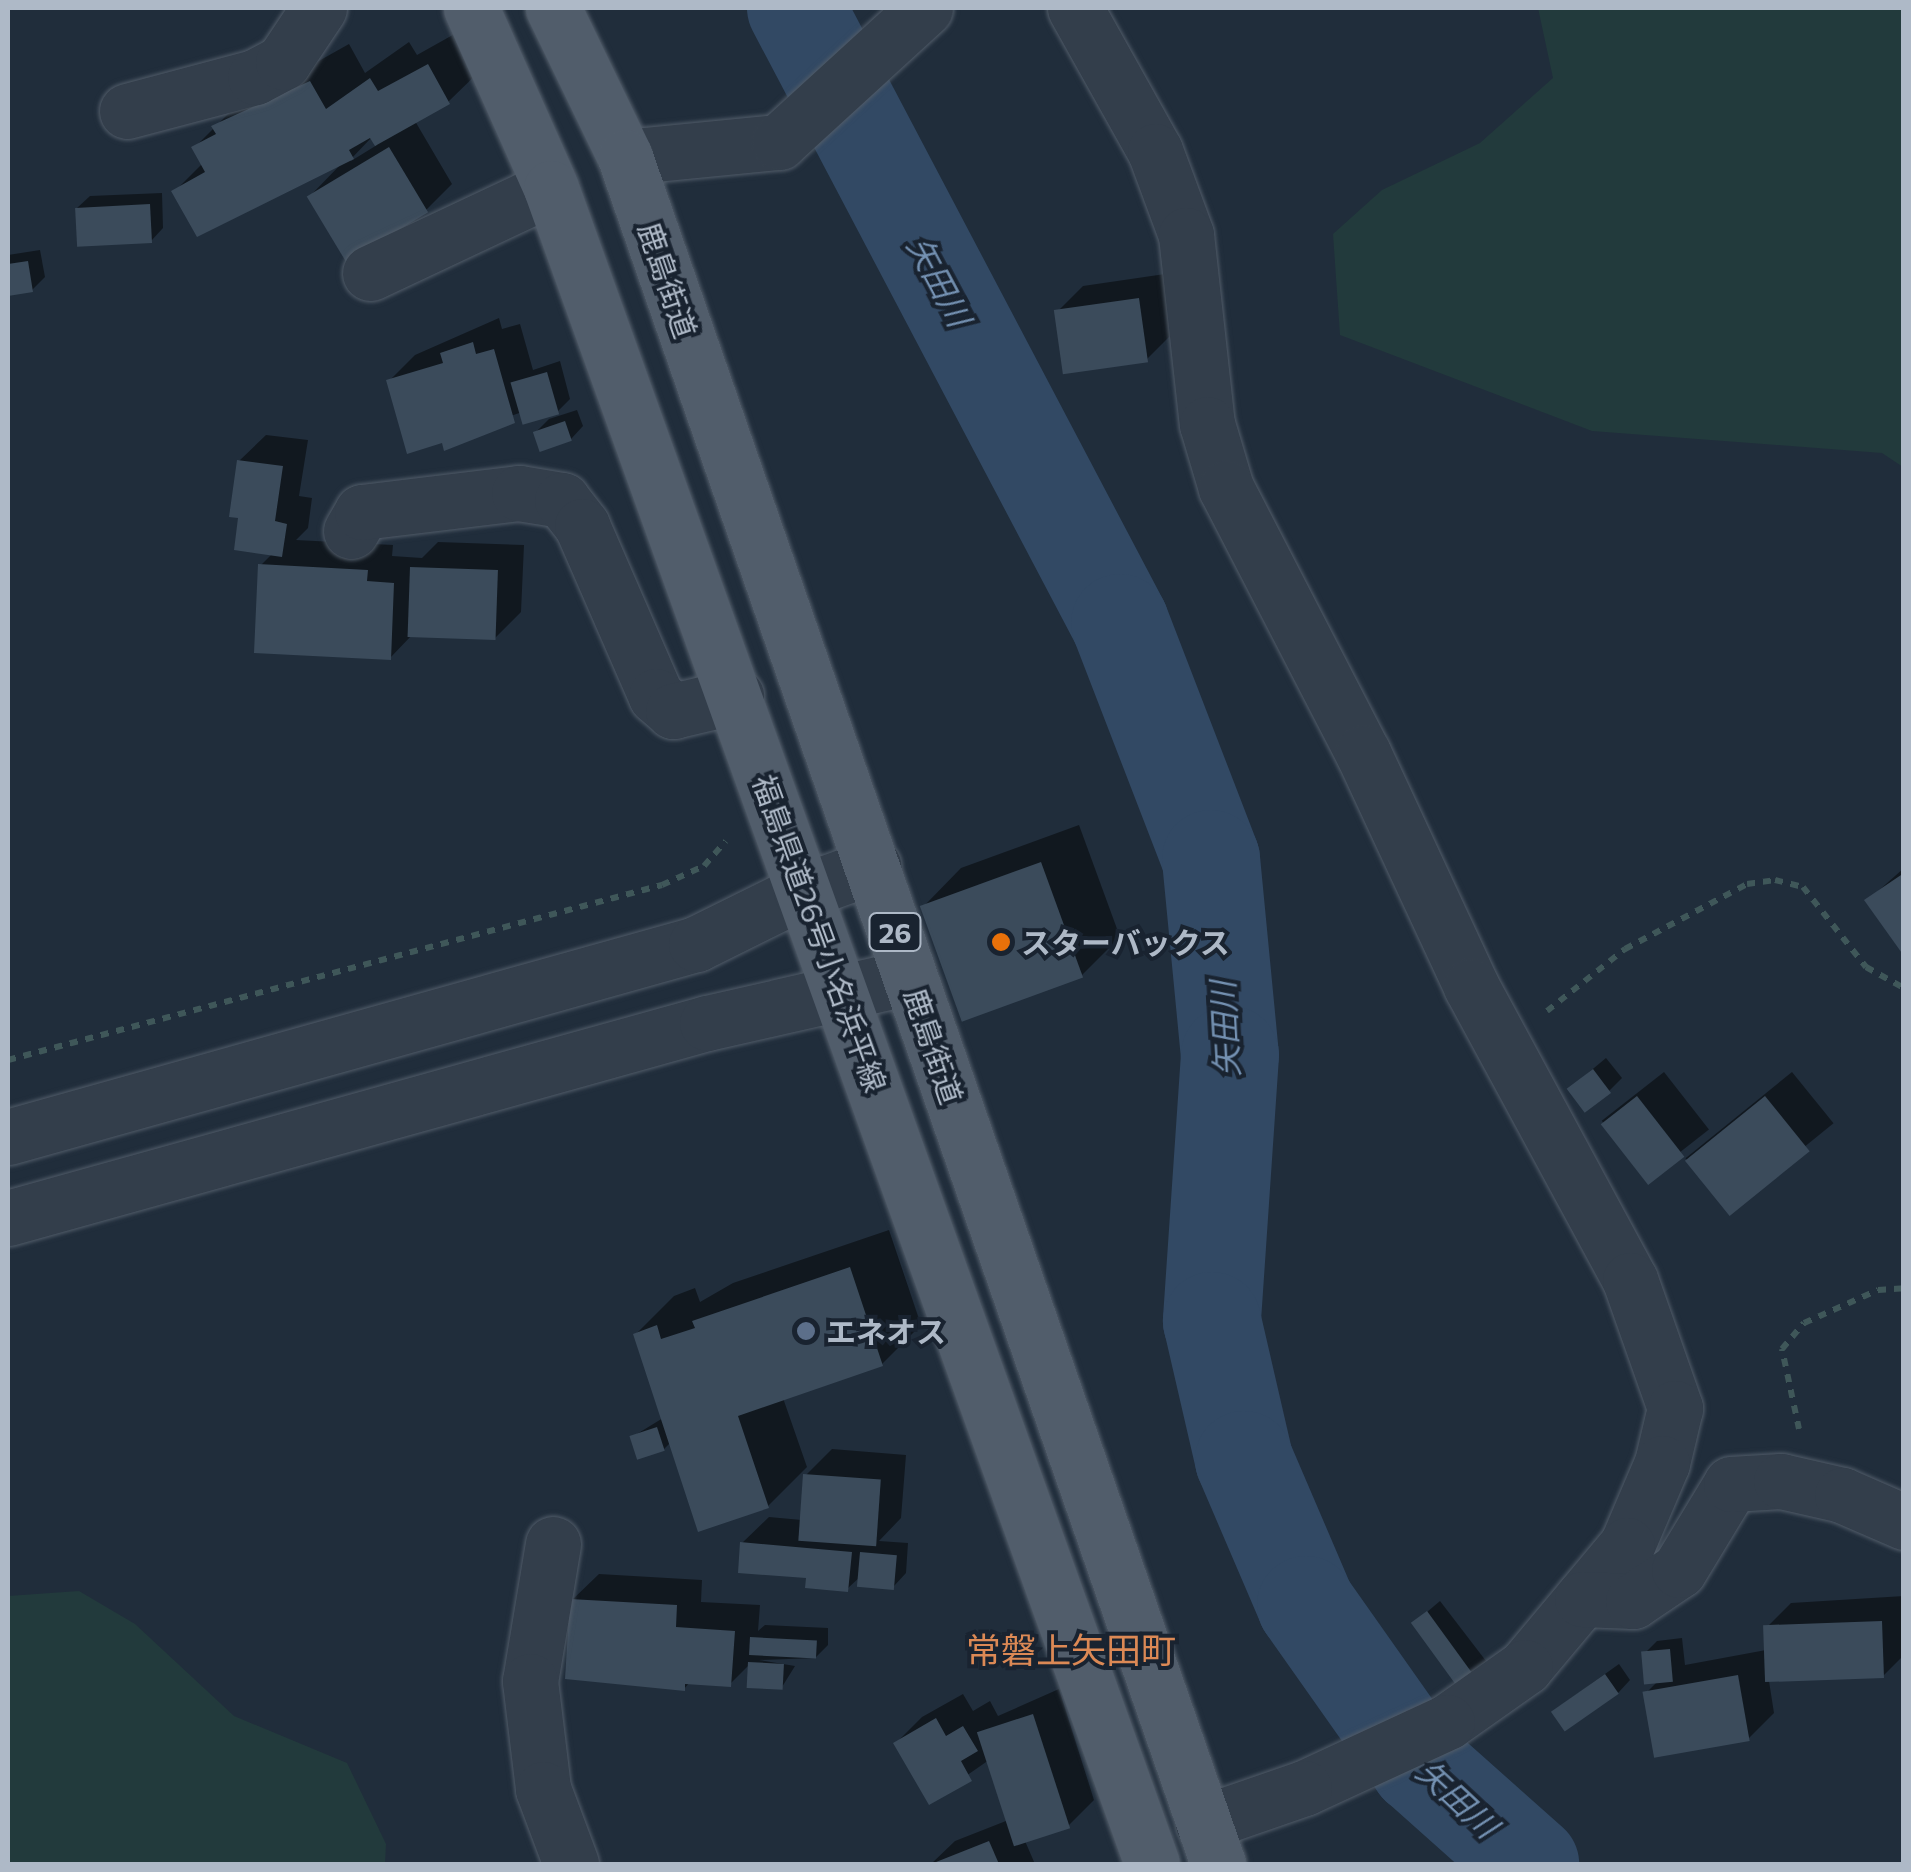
<!DOCTYPE html>
<meta charset="utf-8">
<style>
body{margin:0}
#map{position:relative;width:1911px;height:1872px;overflow:hidden;background:#202d3b;font-family:Commissioner,"Noto Sans JP",sans-serif}
div>[style]{position:absolute}
.green>*{inset:0;background:#223a3c}
.shadow>*{inset:0;background:#0007;transform-origin:0 0}
.river>*{height:98px;margin:-49px;padding:0 49px;transform-origin:49px;border-radius:49px;background:#324964}
.building>*{inset:0;background:#3b4b5b;transform-origin:0 0}
.path>*{height:6px;margin-top:-3px;transform-origin:0;background:repeating-linear-gradient(90deg,#3f5759 0 8px,transparent 0 16px)}
.roads{filter:drop-shadow(0 0 2px #515c69) drop-shadow(0 0 2px #515c69)}
.minor>*{height:55px;margin:-27.5px;padding:0 27.5px;transform-origin:27.5px;border-radius:27.5px;background:#333e4b}
.tertiary>*{height:55px;margin:-27.5px;padding:0 27.5px;transform-origin:27.5px;border-radius:27.5px;background:#333e4b}
.primary>*{height:55px;margin:-27.5px;padding:0 27.5px;transform-origin:27.5px;border-radius:27.5px;background:#515d6b}
.dots>*{width:28px;height:28px;translate:-50% -50%;box-sizing:border-box;border:5px solid #192330;border-radius:50%}
span{translate:-50% -50%;white-space:nowrap;text-align:center;line-height:1.15;-webkit-text-stroke:8px #192330;paint-order:stroke}
.shield-label span{padding:2px 8px;background:#192330;border:2px solid;border-radius:8px;-webkit-text-stroke-width:0}
.shield-label{font-size:28px;color:#aeb9c7;font-weight:700}
.street-label{font-size:30px;color:#aeb9c7}
.poi-label{font-size:30px;color:#aeb9c7;font-weight:700}
.left{translate:0 -50%;text-align:left}
.water-label{font-size:32px;color:#7491b2;font-style:italic}
.quarter-label{font-size:35px;color:#dc8955}
.frame{position:absolute;inset:0;border:10px solid #aeb9c7;pointer-events:none}
</style>
<div id="map">
<div class="green">
<i style="clip-path:polygon(1538px 8px,1903px 8px,1903px 467px,1882px 453px,1592px 431px,1340px 335px,1333px 234px,1382px 190px,1480px 143px,1553px 78px)"></i>
<i style="clip-path:polygon(79px 1591px,135px 1624px,234px 1716px,347px 1763px,386px 1844px,385px 1864px,8px 1864px,8px 1596px)"></i>
</div>
<div class="shadow">
<i style="clip-path:polygon(evenodd,467px 27px,487px 64px,448px 102px,415px 121px,452px 184px,426px 210px,309px 197px,343px 162px,174px 192px,203px 163px,194px 148px,233px 109px,292px 76px,349px 44px,365px 73px,409px 42px,417px 55px,467px 27px,372px 137px,377px 145px,351px 161px,350px 160px,372px 137px)"></i>
<i style="clip-path:polygon(162px 193px,163px 228px,151px 241px,77px 208px,90px 196px)"></i>
<i style="clip-path:polygon(40px 250px,45px 277px,32px 290px,8px 294px,8px 255px)"></i>
<i style="clip-path:polygon(1165px 274px,1173px 333px,1147px 359px,1057px 312px,1083px 286px)"></i>
<i style="clip-path:polygon(499px 318px,502px 329px,520px 324px,533px 370px,560px 361px,570px 399px,557px 412px,522px 412px,444px 440px,389px 381px,415px 355px)"></i>
<i style="clip-path:polygon(577px 410px,583px 426px,571px 439px,536px 432px,549px 419px)"></i>
<i style="clip-path:polygon(266px 435px,308px 440px,299px 496px,312px 498px,308px 528px,296px 540px,393px 545px,392px 556px,422px 558px,438px 542px,524px 545px,521px 612px,495px 638px,413px 634px,390px 658px,261px 565px,273px 553px,241px 516px,239px 461px)"></i>
<i style="clip-path:polygon(1079px 825px,1120px 937px,1081px 976px,923px 907px,961px 868px)"></i>
<i style="clip-path:polygon(1904px 868px,1904px 952px,1868px 900px)"></i>
<i style="clip-path:polygon(1606px 1058px,1622px 1078px,1609px 1091px,1582px 1078px)"></i>
<i style="left:1664px;top:1072px;width:73px;height:79px;rotate:52deg"></i>
<i style="left:1792px;top:1072px;width:66px;height:137px;rotate:51deg"></i>
<i style="clip-path:polygon(889px 1230px,921px 1325px,882px 1364px,783px 1398px,807px 1467px,768px 1506px,671px 1442px,664px 1449px,632px 1437px,663px 1418px,636px 1334px,674px 1296px,695px 1288px,700px 1302px,733px 1283px)"></i>
<i style="clip-path:polygon(832px 1449px,906px 1455px,901px 1518px,879px 1541px,908px 1543px,906px 1573px,894px 1586px,861px 1576px,847px 1589px,742px 1543px,769px 1517px,802px 1520px,806px 1475px)"></i>
<i style="clip-path:polygon(599px 1574px,702px 1580px,701px 1602px,760px 1605px,758px 1631px,765px 1625px,828px 1628px,828px 1645px,815px 1658px,759px 1660px,795px 1666px,782px 1687px,750px 1664px,730px 1684px,690px 1682px,684px 1689px,572px 1600px)"></i>
<i style="clip-path:polygon(1904px 1596px,1904px 1655px,1883px 1676px,1769px 1681px,1774px 1713px,1748px 1739px,1646px 1693px,1657px 1682px,1644px 1654px,1657px 1641px,1682px 1638px,1685px 1665px,1766px 1650px,1765px 1629px,1791px 1603px)"></i>
<i style="clip-path:polygon(1440px 1601px,1486px 1661px,1474px 1674px,1414px 1623px)"></i>
<i style="clip-path:polygon(1619px 1664px,1630px 1680px,1618px 1693px,1553px 1711px)"></i>
<i style="clip-path:polygon(1059px 1689px,1094px 1800px,1068px 1826px,1025px 1841px,1035px 1864px,931px 1864px,955px 1841px,1011px 1819px,989px 1760px,930px 1801px,896px 1743px,922px 1717px,963px 1694px,973px 1711px,990px 1701px,998px 1716px)"></i>
</div>
<div class="river">
<i style="left:796px;top:8px;width:695px;rotate:62.22deg"></i>
<i style="left:1120px;top:623px;width:253px;rotate:68.9deg"></i>
<i style="left:1211px;top:859px;width:197px;rotate:84.5deg"></i>
<i style="left:1230px;top:1055px;width:267px;rotate:93.9deg"></i>
<i style="left:1212px;top:1321px;width:143px;rotate:77deg"></i>
<i style="left:1244px;top:1460px;width:158px;rotate:66.8deg"></i>
<i style="left:1306px;top:1605px;width:196px;rotate:54.8deg"></i>
<i style="left:1419px;top:1765px;width:149px;rotate:41.7deg"></i>
</div>
<div class="building">
<i style="clip-path:polygon(428px 64px,450px 104px,375px 146px,370px 138px,349px 150px,354px 159px,197px 237px,171px 191px,205px 172px,191px 147px,216px 134px,211px 126px,310px 81px,326px 109px,370px 78px,378px 91px)"></i>
<i style="left:389px;top:147px;width:76px;height:96px;rotate:59deg"></i>
<i style="left:150px;top:204px;width:39px;height:75px;rotate:87deg"></i>
<i style="clip-path:polygon(28px 261px,33px 292px,8px 296px,8px 264px)"></i>
<i style="left:1139px;top:298px;width:65px;height:86px;rotate:82deg"></i>
<i style="clip-path:polygon(473px 342px,476px 354px,494px 349px,515px 423px,444px 451px,442px 443px,407px 454px,386px 380px,443px 363px,440px 353px)"></i>
<i style="left:547px;top:372px;width:44px;height:38px;rotate:74deg"></i>
<i style="left:565px;top:421px;width:21px;height:34px;rotate:71deg"></i>
<i style="clip-path:polygon(237px 460px,283px 466px,275px 521px,287px 524px,282px 557px,234px 550px,238px 518px,229px 517px)"></i>
<i style="clip-path:polygon(258px 564px,368px 570px,367px 581px,394px 583px,391px 660px,254px 653px)"></i>
<i style="left:410px;top:567px;width:88px;height:70px;rotate:2deg"></i>
<i style="left:1041px;top:862px;width:123px;height:129px;rotate:70deg"></i>
<i style="clip-path:polygon(1904px 873px,1904px 956px,1864px 900px)"></i>
<i style="left:1593px;top:1069px;width:30px;height:33px;rotate:53deg"></i>
<i style="left:1637px;top:1096px;width:77px;height:46px;rotate:52deg"></i>
<i style="left:1765px;top:1096px;width:71px;height:103px;rotate:51deg"></i>
<i style="clip-path:polygon(850px 1267px,883px 1366px,738px 1416px,769px 1508px,698px 1532px,633px 1334px,657px 1325px,661px 1339px,695px 1328px,692px 1321px)"></i>
<i style="left:657px;top:1427px;width:25px;height:29px;rotate:72deg"></i>
<i style="left:803px;top:1474px;width:78px;height:67px;rotate:4deg"></i>
<i style="clip-path:polygon(740px 1542px,852px 1552px,848px 1592px,805px 1588px,806px 1578px,738px 1573px)"></i>
<i style="left:860px;top:1552px;width:37px;height:35px;rotate:5deg"></i>
<i style="clip-path:polygon(570px 1599px,677px 1605px,676px 1627px,735px 1631px,731px 1687px,685px 1684px,685px 1691px,565px 1679px)"></i>
<i style="left:1427px;top:1611px;width:81px;height:20px;rotate:54deg"></i>
<i style="left:1882px;top:1621px;width:57px;height:119px;rotate:88deg"></i>
<i style="left:750px;top:1637px;width:67px;height:18px;rotate:3deg"></i>
<i style="left:1670px;top:1649px;width:33px;height:29px;rotate:85deg"></i>
<i style="left:748px;top:1662px;width:36px;height:26px;rotate:3deg"></i>
<i style="left:1605px;top:1674px;width:24px;height:66px;rotate:55deg"></i>
<i style="left:1738px;top:1675px;width:67px;height:97px;rotate:80deg"></i>
<i style="left:1033px;top:1714px;width:120px;height:59px;rotate:72deg"></i>
<i style="clip-path:polygon(936px 1718px,946px 1736px,963px 1726px,978px 1751px,961px 1761px,972px 1781px,929px 1805px,893px 1743px)"></i>
<i style="clip-path:polygon(989px 1841px,999px 1864px,931px 1864px)"></i>
</div>
<div class="path">
<i style="left:1547px;top:1011px;width:100px;rotate:-38.5deg"></i>
<i style="left:1625px;top:949px;width:138px;rotate:-28deg"></i>
<i style="left:1747px;top:884px;width:28px;rotate:-8deg"></i>
<i style="left:1775px;top:880px;width:29px;rotate:14deg"></i>
<i style="left:1803px;top:887px;width:102px;rotate:51.8deg"></i>
<i style="left:1866px;top:967px;width:43px;rotate:28.9deg"></i>
<i style="left:8px;top:1060px;width:677px;rotate:-14.98deg"></i>
<i style="left:662px;top:885px;width:46px;rotate:-24.3deg"></i>
<i style="left:704px;top:866px;width:33px;rotate:-49deg"></i>
<i style="left:1799px;top:1429px;width:82px;rotate:-102deg"></i>
<i style="left:1782px;top:1349px;width:34px;rotate:-50deg"></i>
<i style="left:1804px;top:1323px;width:81px;rotate:-24deg"></i>
<i style="left:1878px;top:1290px;width:26px;rotate:-4deg"></i>
</div>
<div class="roads">
<div class="minor">
<i style="left:1075px;top:8px;width:164px;rotate:60.8deg"></i>
<i style="left:1155px;top:151px;width:90px;rotate:69.7deg"></i>
<i style="left:1186px;top:235px;width:190px;rotate:83.7deg"></i>
<i style="left:1207px;top:424px;width:67px;rotate:73.5deg"></i>
<i style="left:1226px;top:488px;width:298px;rotate:62.7deg"></i>
<i style="left:1363px;top:753px;width:257px;rotate:65.1deg"></i>
<i style="left:1471px;top:986px;width:334px;rotate:61.6deg"></i>
<i style="left:1630px;top:1280px;width:136px;rotate:70.6deg"></i>
<i style="left:1675px;top:1408px;width:57px;rotate:103.3deg"></i>
<i style="left:1662px;top:1463px;width:89px;rotate:113.1deg"></i>
<i style="left:1627px;top:1545px;width:159px;rotate:129.9deg"></i>
<i style="left:1525px;top:1667px;width:95px;rotate:144.8deg"></i>
<i style="left:1447px;top:1722px;width:157px;rotate:155.2deg"></i>
<i style="left:1304px;top:1788px;width:107px;rotate:160.9deg"></i>
<i style="left:127px;top:111px;width:132px;rotate:-14.9deg"></i>
<i style="left:255px;top:77px;width:32px;rotate:-28deg"></i>
<i style="left:283px;top:62px;width:65px;rotate:-56.3deg"></i>
<i style="left:625px;top:157px;width:155px;rotate:-5.6deg"></i>
<i style="left:779px;top:142px;width:198px;rotate:-42.5deg"></i>
<i style="left:370px;top:273px;width:200px;rotate:-25.2deg"></i>
<i style="left:351px;top:531px;width:22px;rotate:-60deg"></i>
<i style="left:362px;top:512px;width:158px;rotate:-6.9deg"></i>
<i style="left:519px;top:493px;width:44px;rotate:9.2deg"></i>
<i style="left:562px;top:500px;width:33px;rotate:52deg"></i>
<i style="left:582px;top:526px;width:185px;rotate:66.5deg"></i>
<i style="left:656px;top:696px;width:23px;rotate:41deg"></i>
<i style="left:673px;top:711px;width:65px;rotate:-13.4deg"></i>
<i style="left:553px;top:1544px;width:139px;rotate:99.5deg"></i>
<i style="left:530px;top:1681px;width:109px;rotate:83.1deg"></i>
<i style="left:543px;top:1789px;width:80px;rotate:69.5deg"></i>
<i style="left:1582px;top:1599px;width:51px;rotate:2.2deg"></i>
<i style="left:1633px;top:1601px;width:55px;rotate:-34deg"></i>
<i style="left:1679px;top:1570px;width:100px;rotate:-58.8deg"></i>
<i style="left:1731px;top:1484px;width:50px;rotate:-3.4deg"></i>
<i style="left:1781px;top:1481px;width:63px;rotate:12.9deg"></i>
<i style="left:1842px;top:1495px;width:68px;rotate:23.5deg"></i>
</div>
<div class="tertiary">
<i style="left:8px;top:1137px;width:715px;rotate:-15.67deg"></i>
<i style="left:696px;top:944px;width:117px;rotate:-26.3deg"></i>
<i style="left:801px;top:892px;width:77px;rotate:-19.9deg"></i>
<i style="left:8px;top:1218px;width:726px;rotate:-15.59deg"></i>
<i style="left:707px;top:1023px;width:208px;rotate:-12.8deg"></i>
</div>
<div class="primary">
<i style="left:471px;top:8px;width:197px;rotate:66deg"></i>
<i style="left:551px;top:188px;width:1780px;rotate:70.27deg"></i>
<i style="left:553px;top:8px;width:165px;rotate:64.2deg"></i>
<i style="left:625px;top:157px;width:1807px;rotate:70.84deg"></i>
</div>
</div>
<div class="dots">
<i style="left:1001px;top:942px;background:#e8710a"></i>
<i style="left:806px;top:1331px;background:#5c6f8a"></i>
</div>
<div class="shield-label">
<span style="left:895px;top:932px">26</span>
</div>
<div class="street-label">
<span style="left:668px;top:280px;rotate:71deg">鹿島街道</span>
<span style="left:820px;top:933px;rotate:70deg">福島県道26号小名浜平線</span>
<span style="left:934px;top:1046px;rotate:71deg">鹿島街道</span>
</div>
<div class="poi-label">
<span class="left" style="left:1021px;top:942px">スターバックス</span>
<span class="left" style="left:826px;top:1331px">エネオス</span>
</div>
<div class="water-label">
<span style="left:940px;top:281px;rotate:62deg">矢田川</span>
<span style="left:1224px;top:1029px;rotate:-93deg">矢田川</span>
<span style="left:1458px;top:1798px;rotate:43deg">矢田川</span>
</div>
<div class="quarter-label">
<span style="left:1071px;top:1649px">常磐上矢田町</span>
</div>
<div class="frame"></div>
</div>
